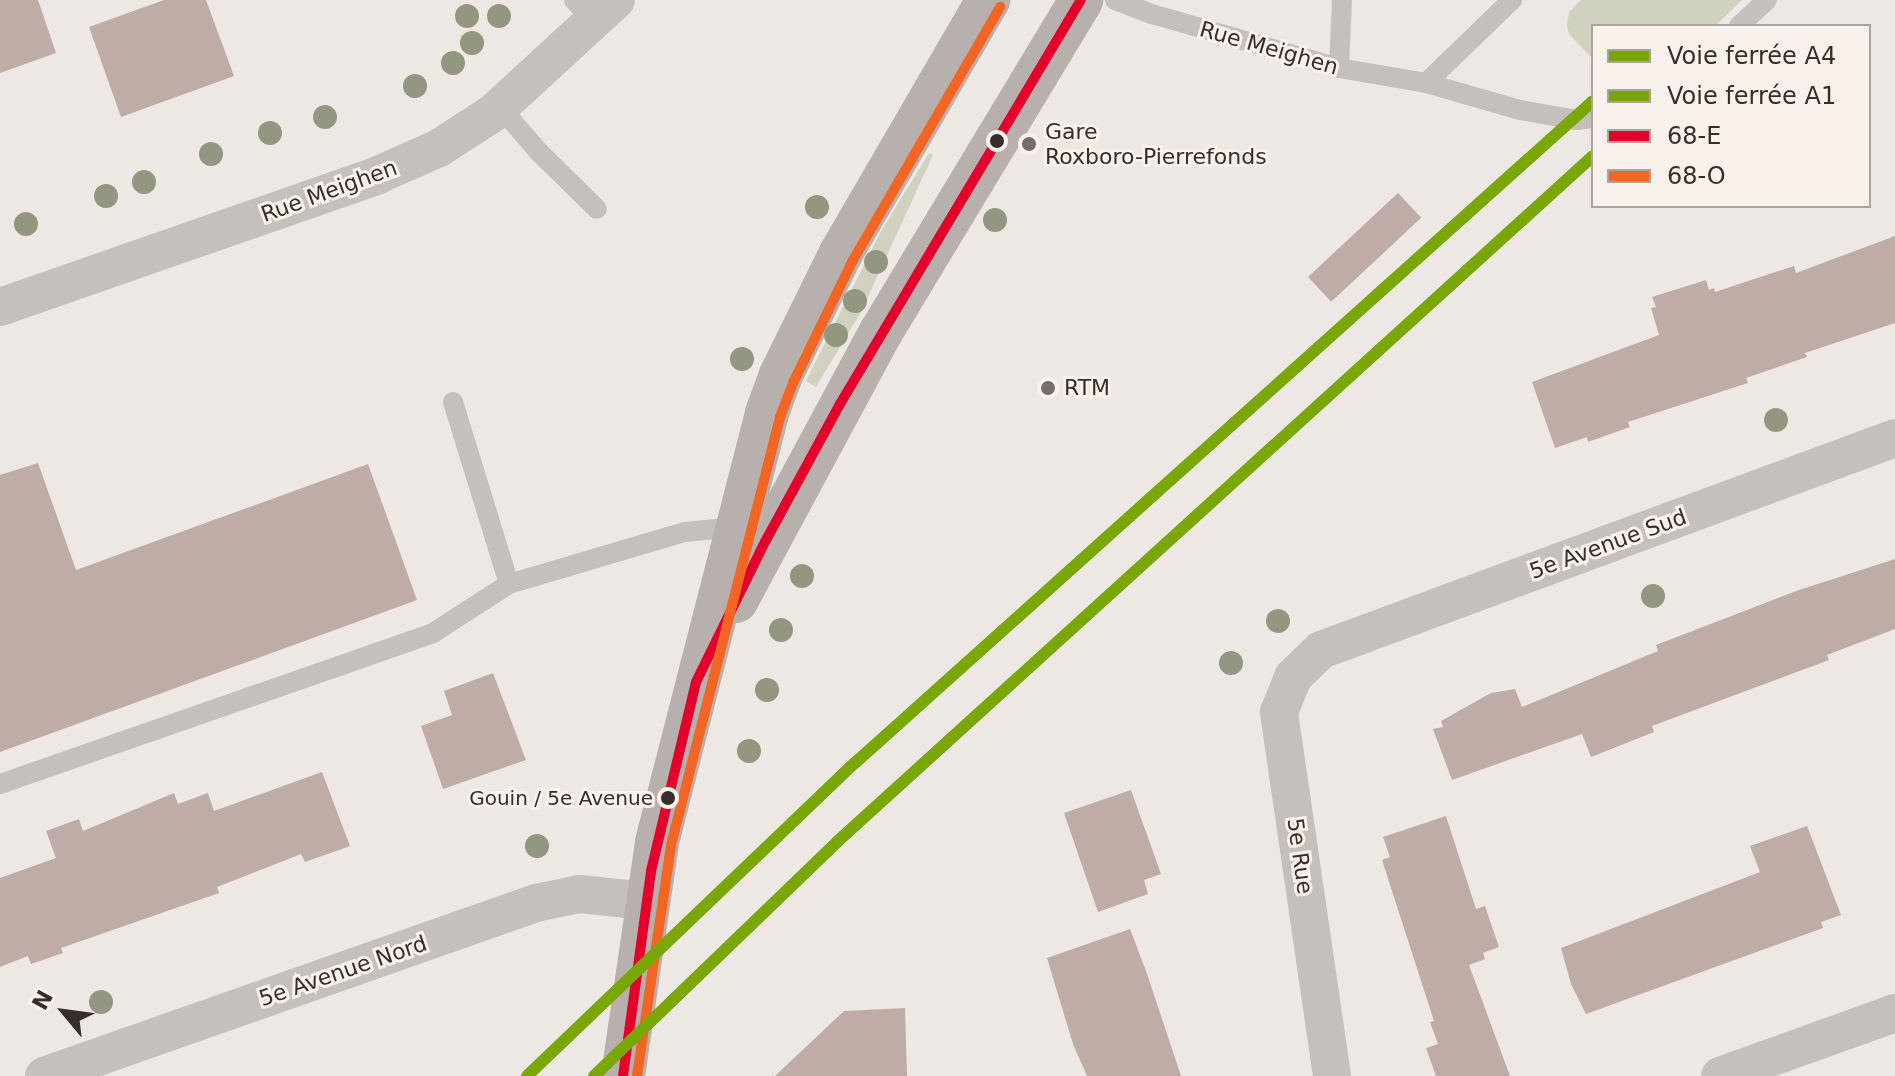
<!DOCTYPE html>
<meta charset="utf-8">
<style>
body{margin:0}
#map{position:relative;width:1895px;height:1076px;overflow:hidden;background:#ede8e3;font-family:"DejaVu Sans",sans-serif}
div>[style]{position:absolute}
.green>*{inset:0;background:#d0d1be}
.building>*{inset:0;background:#bfaca6;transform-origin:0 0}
.service>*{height:20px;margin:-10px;padding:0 10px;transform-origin:10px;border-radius:10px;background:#c6c0bc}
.minor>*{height:38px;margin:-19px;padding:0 19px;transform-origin:19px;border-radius:19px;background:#c6c0bc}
.secondary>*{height:44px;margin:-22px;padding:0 22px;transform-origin:22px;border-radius:22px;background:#b7b0ad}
.bus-1>*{height:10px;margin:-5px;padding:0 5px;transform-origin:5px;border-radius:5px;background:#e4002b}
.bus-2>*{height:10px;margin:-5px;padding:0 5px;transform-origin:5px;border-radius:5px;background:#f26522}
.rail-1>*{height:12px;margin:-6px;padding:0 6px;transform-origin:6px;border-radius:6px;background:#78a706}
.rail-2>*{height:12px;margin:-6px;padding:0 6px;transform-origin:6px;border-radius:6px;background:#78a706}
.trees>*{width:24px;height:24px;margin:-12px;border-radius:50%;background:#939780}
.dots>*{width:22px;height:22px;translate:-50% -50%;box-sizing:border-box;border:4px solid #f9f1eb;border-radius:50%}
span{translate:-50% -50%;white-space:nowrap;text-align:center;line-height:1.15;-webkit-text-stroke:6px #f9f1eb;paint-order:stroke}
.bus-label{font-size:20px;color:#372d2a}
.right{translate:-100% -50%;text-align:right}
.street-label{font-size:22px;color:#372d2a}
.poi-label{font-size:22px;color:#372d2a}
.left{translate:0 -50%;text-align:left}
.legend{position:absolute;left:1591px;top:24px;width:280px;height:184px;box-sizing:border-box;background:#f9f1eb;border:2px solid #aba39e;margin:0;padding:10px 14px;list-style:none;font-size:24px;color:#372d2a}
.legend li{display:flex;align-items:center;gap:16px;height:40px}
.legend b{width:40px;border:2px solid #aba39e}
.north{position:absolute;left:24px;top:972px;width:80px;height:80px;-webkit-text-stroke:6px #f9f1eb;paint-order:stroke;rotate:299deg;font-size:22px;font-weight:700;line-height:32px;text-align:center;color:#372d2a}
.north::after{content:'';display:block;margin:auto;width:28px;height:36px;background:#372d2a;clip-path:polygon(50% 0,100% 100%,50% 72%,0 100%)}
</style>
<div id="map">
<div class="green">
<i style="clip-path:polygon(1581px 0,1742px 0,1715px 26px,1593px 26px,1593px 59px,1569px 34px,1567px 25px,1569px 12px)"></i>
<i style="clip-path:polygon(929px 153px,933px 155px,861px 312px,816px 387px,806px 381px,880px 233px)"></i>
</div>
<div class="building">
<i style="clip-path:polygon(0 0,38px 0,56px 53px,0 73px)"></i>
<i style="clip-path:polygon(164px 0,206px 0,234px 76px,121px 117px,89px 27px)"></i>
<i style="left:1398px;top:193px;width:34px;height:123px;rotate:47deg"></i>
<i style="clip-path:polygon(1895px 236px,1895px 323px,1805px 353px,1807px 357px,1746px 378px,1748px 383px,1628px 422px,1630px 427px,1588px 442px,1587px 437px,1555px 448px,1532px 382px,1659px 335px,1651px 308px,1656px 307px,1652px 297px,1706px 280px,1709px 290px,1714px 288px,1715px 292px,1794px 266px,1796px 273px)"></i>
<i style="clip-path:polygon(38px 463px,76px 570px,368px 464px,417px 600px,0 752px,0 475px)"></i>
<i style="clip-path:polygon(1895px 559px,1895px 629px,1827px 655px,1829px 660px,1652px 726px,1654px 732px,1591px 757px,1582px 734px,1452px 780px,1433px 729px,1443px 727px,1441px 721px,1491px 693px,1515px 689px,1522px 707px,1658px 651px,1656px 645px,1799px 590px)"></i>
<i style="clip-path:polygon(493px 673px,526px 760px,443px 789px,421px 726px,452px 715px,444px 691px)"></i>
<i style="clip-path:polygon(322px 772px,350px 846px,305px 862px,301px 854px,217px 887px,219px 893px,61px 948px,63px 953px,31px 964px,28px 956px,0 967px,0 878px,56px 858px,46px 831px,79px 819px,83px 831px,174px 793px,178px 804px,208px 793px,214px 811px)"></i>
<i style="clip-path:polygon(1131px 790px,1161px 874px,1144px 880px,1148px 894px,1098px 912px,1064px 813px)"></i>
<i style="clip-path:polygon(1446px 816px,1476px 909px,1485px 906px,1499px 947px,1483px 953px,1485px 959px,1469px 965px,1510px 1076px,1436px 1076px,1426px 1048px,1438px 1044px,1430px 1022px,1434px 1021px,1382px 860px,1390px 857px,1383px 837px)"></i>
<i style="clip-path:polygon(1807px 826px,1841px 915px,1821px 922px,1823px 928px,1586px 1014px,1571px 984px,1561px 948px,1760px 872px,1750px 846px)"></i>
<i style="clip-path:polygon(1130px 929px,1146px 971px,1181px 1076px,1087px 1076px,1073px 1044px,1047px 958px)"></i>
<i style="clip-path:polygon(905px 1008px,907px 1076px,775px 1076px,844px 1011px)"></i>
</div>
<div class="service">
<i style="left:574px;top:0;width:28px;rotate:48deg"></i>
<i style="left:1115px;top:0;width:40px;rotate:21deg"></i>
<i style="left:1152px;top:14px;width:195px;rotate:16.1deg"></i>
<i style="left:1339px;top:68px;width:88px;rotate:9.8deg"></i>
<i style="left:1426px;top:83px;width:98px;rotate:16deg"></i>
<i style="left:1520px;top:110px;width:58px;rotate:10deg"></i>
<i style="left:1577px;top:120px;width:16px;rotate:-7deg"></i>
<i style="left:1739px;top:26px;width:38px;rotate:-43deg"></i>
<i style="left:1339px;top:68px;width:68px;rotate:-87.5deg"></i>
<i style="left:1426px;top:83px;width:120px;rotate:-44deg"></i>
<i style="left:500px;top:107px;width:60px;rotate:49.1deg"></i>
<i style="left:539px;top:152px;width:81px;rotate:44.5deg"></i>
<i style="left:453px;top:402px;width:190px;rotate:72.9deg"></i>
<i style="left:509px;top:584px;width:184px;rotate:-16.5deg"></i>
<i style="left:685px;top:532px;width:51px;rotate:-5.6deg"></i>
<i style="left:0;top:784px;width:459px;rotate:-19.2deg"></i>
<i style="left:433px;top:633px;width:90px;rotate:-32.8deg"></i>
</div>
<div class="minor">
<i style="left:0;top:307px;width:400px;rotate:-19.2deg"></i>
<i style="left:378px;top:175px;width:67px;rotate:-23.9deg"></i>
<i style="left:439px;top:148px;width:64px;rotate:-32.9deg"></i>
<i style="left:493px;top:113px;width:167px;rotate:-42.6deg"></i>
<i style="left:44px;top:1076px;width:522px;rotate:-19.37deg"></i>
<i style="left:536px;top:903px;width:45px;rotate:-11.6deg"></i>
<i style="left:580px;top:894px;width:66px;rotate:6.1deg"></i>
<i style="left:1332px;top:1076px;width:368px;rotate:-98.3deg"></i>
<i style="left:1279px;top:712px;width:38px;rotate:-68deg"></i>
<i style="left:1293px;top:677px;width:39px;rotate:-44deg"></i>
<i style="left:1321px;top:650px;width:612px;rotate:-20.27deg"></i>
<i style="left:1720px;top:1076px;width:186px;rotate:-19.8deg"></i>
</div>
<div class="secondary">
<i style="left:736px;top:601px;width:306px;rotate:-61.7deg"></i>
<i style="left:881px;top:332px;width:388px;rotate:-58.9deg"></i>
<i style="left:623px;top:1076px;width:236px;rotate:-81.7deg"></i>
<i style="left:657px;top:842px;width:443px;rotate:-75.6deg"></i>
<i style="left:767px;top:413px;width:40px;rotate:-69.8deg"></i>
<i style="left:781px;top:375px;width:136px;rotate:-63.8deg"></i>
<i style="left:841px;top:253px;width:293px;rotate:-59.8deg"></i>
</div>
<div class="bus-1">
<i style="left:623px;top:1076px;width:207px;rotate:-82.2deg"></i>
<i style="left:651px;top:871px;width:194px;rotate:-76.6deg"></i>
<i style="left:696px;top:682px;width:156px;rotate:-63.8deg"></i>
<i style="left:765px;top:542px;width:157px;rotate:-61.5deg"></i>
<i style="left:840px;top:404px;width:470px;rotate:-59.2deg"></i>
</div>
<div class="bus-2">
<i style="left:637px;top:1076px;width:233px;rotate:-81.6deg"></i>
<i style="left:671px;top:845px;width:442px;rotate:-75.7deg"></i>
<i style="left:780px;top:417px;width:39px;rotate:-69deg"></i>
<i style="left:794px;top:381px;width:135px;rotate:-64deg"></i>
<i style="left:853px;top:260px;width:293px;rotate:-59.8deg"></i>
</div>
<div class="rail-1">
<i style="left:527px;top:1076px;width:453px;rotate:-43.7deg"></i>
<i style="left:855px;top:763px;width:991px;rotate:-41.89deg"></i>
</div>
<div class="rail-2">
<i style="left:594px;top:1076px;width:339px;rotate:-43.9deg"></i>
<i style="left:838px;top:841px;width:1019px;rotate:-42.22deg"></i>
</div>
<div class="trees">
<i style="left:467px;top:16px"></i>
<i style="left:499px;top:16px"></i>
<i style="left:472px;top:43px"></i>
<i style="left:453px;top:63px"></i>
<i style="left:415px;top:86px"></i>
<i style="left:325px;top:117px"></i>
<i style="left:270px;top:133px"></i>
<i style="left:211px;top:154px"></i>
<i style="left:144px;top:182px"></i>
<i style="left:106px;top:196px"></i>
<i style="left:817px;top:207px"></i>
<i style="left:995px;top:220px"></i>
<i style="left:26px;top:224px"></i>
<i style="left:876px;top:262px"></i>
<i style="left:855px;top:301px"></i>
<i style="left:836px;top:335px"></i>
<i style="left:742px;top:359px"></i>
<i style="left:1776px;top:420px"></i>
<i style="left:802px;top:576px"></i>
<i style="left:1653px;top:596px"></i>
<i style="left:1278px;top:621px"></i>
<i style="left:781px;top:630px"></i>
<i style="left:1231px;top:663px"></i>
<i style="left:767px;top:690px"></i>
<i style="left:749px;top:751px"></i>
<i style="left:537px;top:846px"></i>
<i style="left:101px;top:1002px"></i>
</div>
<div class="dots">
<i style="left:997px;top:141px;background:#372d2a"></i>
<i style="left:1029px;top:144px;background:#776e6b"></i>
<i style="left:1048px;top:388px;background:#776e6b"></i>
<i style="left:668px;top:798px;background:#372d2a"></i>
</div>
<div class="bus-label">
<span class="right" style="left:653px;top:798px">Gouin / 5e Avenue</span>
</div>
<div class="street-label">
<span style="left:1269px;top:48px;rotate:16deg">Rue Meighen</span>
<span style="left:329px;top:191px;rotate:-20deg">Rue Meighen</span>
<span style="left:1608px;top:544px;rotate:-20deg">5e Avenue Sud</span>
<span style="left:1300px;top:856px;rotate:82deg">5e Rue</span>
<span style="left:343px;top:971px;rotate:-19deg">5e Avenue Nord</span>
</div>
<div class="poi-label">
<span class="left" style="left:1045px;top:144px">Gare<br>Roxboro-Pierrefonds</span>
<span class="left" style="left:1064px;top:388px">RTM</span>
</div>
<ul class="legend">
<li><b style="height:10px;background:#78a706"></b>Voie ferrée A4</li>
<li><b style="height:10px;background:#78a706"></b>Voie ferrée A1</li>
<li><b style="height:10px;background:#e4002b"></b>68-E</li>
<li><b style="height:10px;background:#f26522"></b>68-O</li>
</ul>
<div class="north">N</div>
</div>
